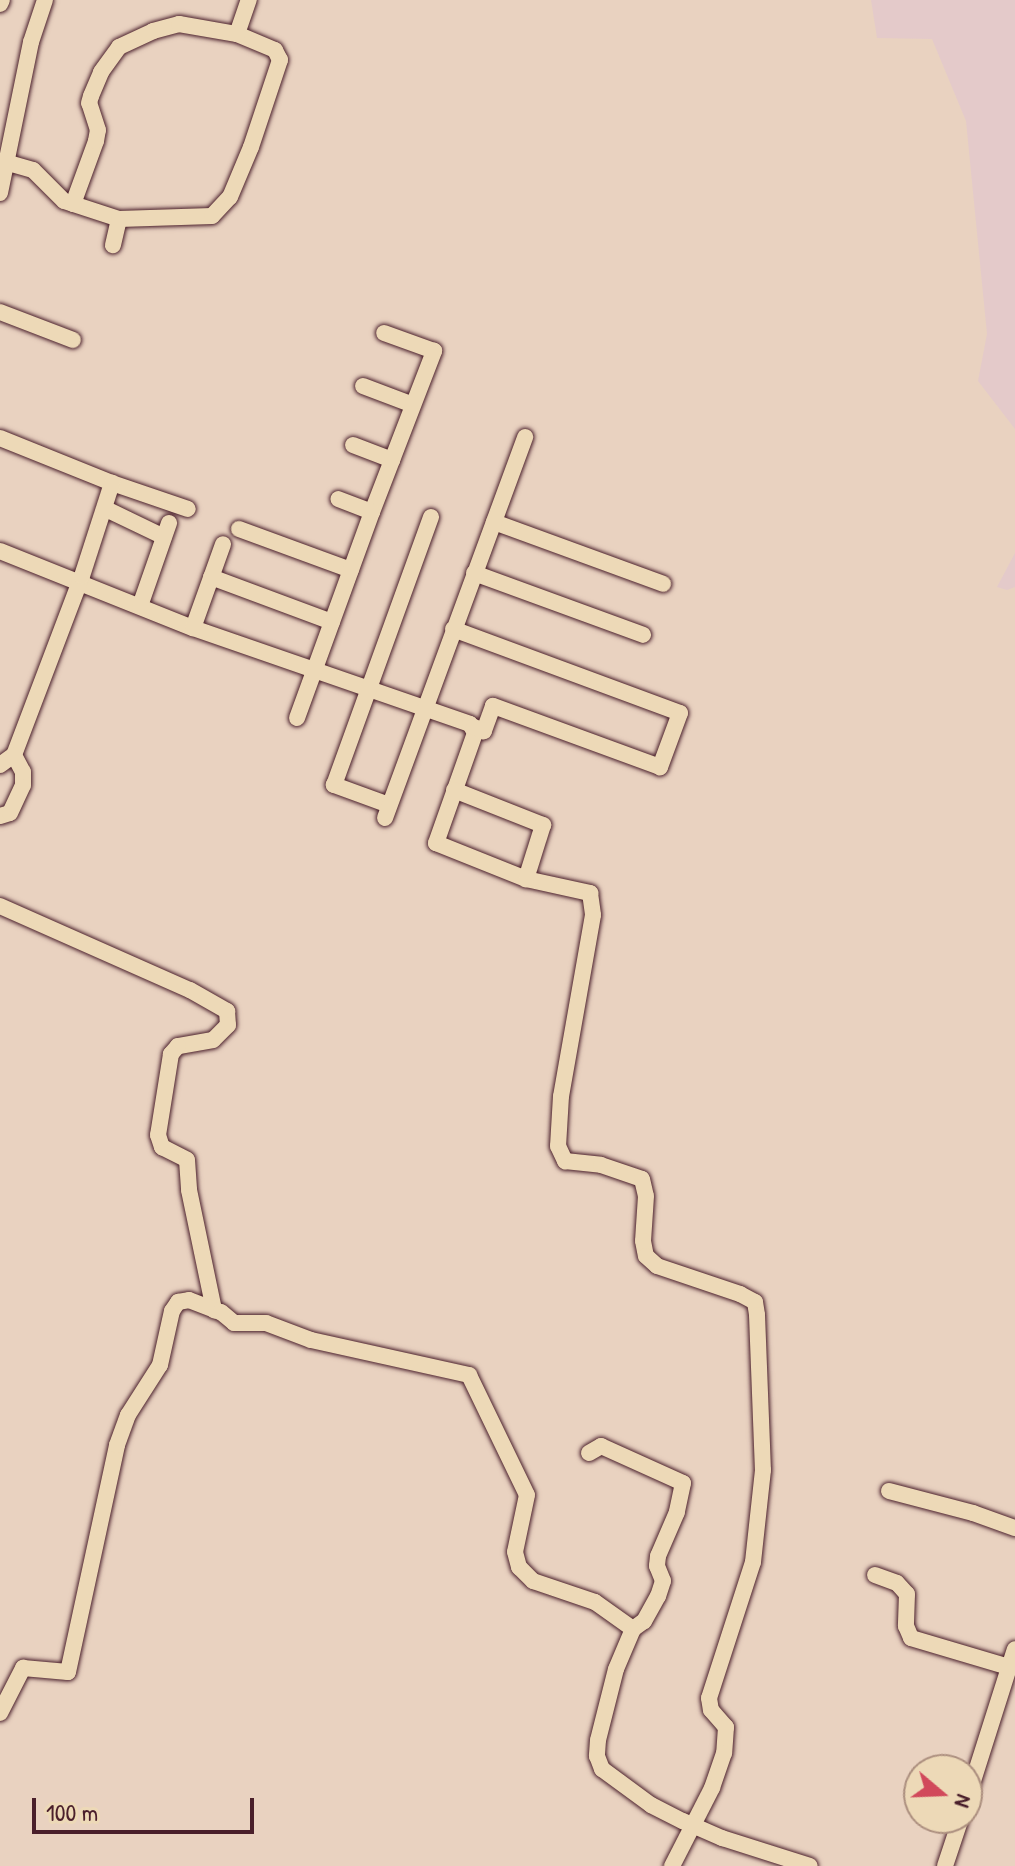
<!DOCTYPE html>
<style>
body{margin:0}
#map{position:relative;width:1015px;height:1866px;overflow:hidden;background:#e9d2c0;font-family:"Patrick Hand",sans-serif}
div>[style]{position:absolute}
.built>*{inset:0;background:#e4caca}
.roads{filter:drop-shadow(0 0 2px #4a1f2b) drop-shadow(0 0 2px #4a1f2b)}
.minor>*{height:16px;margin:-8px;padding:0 8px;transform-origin:8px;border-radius:8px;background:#edd9b7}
span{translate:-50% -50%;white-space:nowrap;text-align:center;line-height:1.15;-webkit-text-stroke:7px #edd9b7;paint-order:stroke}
.north{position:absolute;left:903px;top:1754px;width:80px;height:80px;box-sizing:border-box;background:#edd9b7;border:2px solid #ac8f7f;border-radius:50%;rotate:109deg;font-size:22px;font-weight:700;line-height:32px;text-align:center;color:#4a1f2b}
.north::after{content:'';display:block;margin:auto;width:28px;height:36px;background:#d1495b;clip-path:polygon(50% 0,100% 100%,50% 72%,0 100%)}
.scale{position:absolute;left:32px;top:1798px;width:222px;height:36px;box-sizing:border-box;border:4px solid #4a1f2b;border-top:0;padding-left:10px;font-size:24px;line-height:28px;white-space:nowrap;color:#4a1f2b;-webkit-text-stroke:6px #edd9b7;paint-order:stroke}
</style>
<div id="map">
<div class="built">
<i style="clip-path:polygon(871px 0,1015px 0,1015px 429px,978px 381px,987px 334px,966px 121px,932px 39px,877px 38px)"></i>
<i style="clip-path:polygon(1015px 553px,1015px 587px,1007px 590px,997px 587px)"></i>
</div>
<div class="roads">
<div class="minor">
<i style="left:0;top:4px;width:4px;rotate:-63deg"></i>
<i style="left:5px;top:162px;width:29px;rotate:16deg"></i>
<i style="left:33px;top:170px;width:44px;rotate:45deg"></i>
<i style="left:64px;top:201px;width:58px;rotate:18.1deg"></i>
<i style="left:119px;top:219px;width:27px;rotate:103deg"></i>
<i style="left:0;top:193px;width:154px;rotate:-78.4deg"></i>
<i style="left:31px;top:42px;width:44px;rotate:-71.6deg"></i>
<i style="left:73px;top:204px;width:67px;rotate:-69.9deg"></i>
<i style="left:96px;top:141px;width:11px;rotate:-80deg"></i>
<i style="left:98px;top:130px;width:28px;rotate:-108deg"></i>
<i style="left:89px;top:103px;width:7px;rotate:-74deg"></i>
<i style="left:91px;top:96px;width:26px;rotate:-67deg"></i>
<i style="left:101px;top:72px;width:31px;rotate:-54deg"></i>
<i style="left:119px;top:47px;width:38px;rotate:-25deg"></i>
<i style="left:153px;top:31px;width:27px;rotate:-15deg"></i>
<i style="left:179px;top:24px;width:59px;rotate:9.8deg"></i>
<i style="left:119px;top:219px;width:93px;rotate:-1.8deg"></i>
<i style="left:212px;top:216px;width:26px;rotate:-47deg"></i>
<i style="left:230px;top:197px;width:54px;rotate:-67.2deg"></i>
<i style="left:251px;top:147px;width:92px;rotate:-71.6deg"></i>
<i style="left:280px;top:60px;width:11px;rotate:-117deg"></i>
<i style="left:275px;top:50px;width:41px;rotate:-157.2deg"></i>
<i style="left:237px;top:34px;width:36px;rotate:-71deg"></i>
<i style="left:0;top:312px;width:78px;rotate:21deg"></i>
<i style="left:363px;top:386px;width:53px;rotate:20.8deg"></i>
<i style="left:0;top:438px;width:121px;rotate:21.9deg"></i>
<i style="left:112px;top:483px;width:80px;rotate:18.9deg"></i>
<i style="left:353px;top:445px;width:42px;rotate:21deg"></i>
<i style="left:108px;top:510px;width:62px;rotate:25.7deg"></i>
<i style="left:372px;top:512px;width:173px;rotate:-68.9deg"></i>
<i style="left:434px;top:351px;width:53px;rotate:-160.2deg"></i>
<i style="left:494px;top:522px;width:180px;rotate:20.1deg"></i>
<i style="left:239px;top:529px;width:119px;rotate:20.1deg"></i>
<i style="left:0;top:551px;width:208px;rotate:21.8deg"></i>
<i style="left:193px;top:628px;width:293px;rotate:19.1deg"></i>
<i style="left:470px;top:724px;width:10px;rotate:61deg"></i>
<i style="left:475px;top:733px;width:117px;rotate:109.5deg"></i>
<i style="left:436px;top:843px;width:97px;rotate:21.8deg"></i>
<i style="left:526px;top:879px;width:66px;rotate:12.3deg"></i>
<i style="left:590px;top:893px;width:22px;rotate:82deg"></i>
<i style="left:593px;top:915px;width:184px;rotate:100deg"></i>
<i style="left:561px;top:1096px;width:50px;rotate:93.4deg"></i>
<i style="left:558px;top:1146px;width:17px;rotate:65deg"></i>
<i style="left:565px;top:1161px;width:36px;rotate:6deg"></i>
<i style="left:601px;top:1165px;width:43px;rotate:18.9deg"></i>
<i style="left:642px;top:1179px;width:17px;rotate:77deg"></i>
<i style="left:646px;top:1196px;width:45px;rotate:93.8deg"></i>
<i style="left:643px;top:1241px;width:15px;rotate:79deg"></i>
<i style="left:646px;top:1256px;width:15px;rotate:42deg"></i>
<i style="left:657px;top:1266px;width:88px;rotate:18.6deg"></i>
<i style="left:740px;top:1294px;width:17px;rotate:28deg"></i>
<i style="left:755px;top:1302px;width:13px;rotate:81deg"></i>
<i style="left:757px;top:1315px;width:155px;rotate:87.8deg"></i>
<i style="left:763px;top:1470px;width:93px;rotate:96.2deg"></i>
<i style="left:753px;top:1562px;width:143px;rotate:107.9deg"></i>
<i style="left:709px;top:1698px;width:12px;rotate:81deg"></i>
<i style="left:711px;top:1710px;width:23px;rotate:49deg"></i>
<i style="left:726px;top:1727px;width:26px;rotate:94deg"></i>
<i style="left:724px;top:1753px;width:37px;rotate:109deg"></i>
<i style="left:712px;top:1788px;width:88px;rotate:117.1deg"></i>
<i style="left:474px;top:573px;width:180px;rotate:20.1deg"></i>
<i style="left:211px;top:577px;width:129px;rotate:20.4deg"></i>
<i style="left:140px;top:606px;width:88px;rotate:-70.7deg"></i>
<i style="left:193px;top:628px;width:89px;rotate:-70.3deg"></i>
<i style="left:453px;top:629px;width:242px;rotate:20.3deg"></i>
<i style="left:680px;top:713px;width:58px;rotate:110.3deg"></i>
<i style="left:660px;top:767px;width:178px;rotate:-159.9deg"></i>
<i style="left:493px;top:706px;width:27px;rotate:110deg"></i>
<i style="left:484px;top:731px;width:11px;rotate:-158deg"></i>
<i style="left:297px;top:718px;width:219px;rotate:-70deg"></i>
<i style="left:372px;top:512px;width:36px;rotate:-159deg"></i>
<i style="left:0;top:765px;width:17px;rotate:-36deg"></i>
<i style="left:14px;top:755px;width:191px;rotate:-69.2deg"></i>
<i style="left:82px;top:576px;width:98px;rotate:-72.1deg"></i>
<i style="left:454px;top:790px;width:96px;rotate:21.5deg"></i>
<i style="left:543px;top:825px;width:57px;rotate:107.5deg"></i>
<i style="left:389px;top:805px;width:59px;rotate:-160deg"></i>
<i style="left:334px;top:785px;width:285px;rotate:-70.1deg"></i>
<i style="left:0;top:816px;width:10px;rotate:-17deg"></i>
<i style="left:10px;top:813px;width:31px;rotate:-65deg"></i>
<i style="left:23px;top:785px;width:13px;rotate:-90deg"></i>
<i style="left:23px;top:772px;width:19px;rotate:-118deg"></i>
<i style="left:385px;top:818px;width:406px;rotate:-69.8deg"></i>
<i style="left:0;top:906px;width:208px;rotate:23.9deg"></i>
<i style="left:190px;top:990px;width:43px;rotate:29.6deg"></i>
<i style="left:227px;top:1011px;width:14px;rotate:86deg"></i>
<i style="left:228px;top:1025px;width:21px;rotate:135deg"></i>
<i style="left:213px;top:1040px;width:36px;rotate:170deg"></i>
<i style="left:178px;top:1046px;width:11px;rotate:131deg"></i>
<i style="left:171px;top:1054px;width:82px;rotate:99.1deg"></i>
<i style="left:158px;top:1135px;width:13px;rotate:72deg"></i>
<i style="left:162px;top:1147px;width:28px;rotate:27deg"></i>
<i style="left:187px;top:1160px;width:30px;rotate:86deg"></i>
<i style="left:189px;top:1190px;width:123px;rotate:78.2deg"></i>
<i style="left:589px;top:1453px;width:14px;rotate:-30deg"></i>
<i style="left:601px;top:1446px;width:90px;rotate:24.3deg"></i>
<i style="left:683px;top:1483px;width:30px;rotate:102deg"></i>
<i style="left:677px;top:1512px;width:48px;rotate:113.4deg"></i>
<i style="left:658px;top:1556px;width:10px;rotate:96deg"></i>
<i style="left:657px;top:1566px;width:16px;rotate:68deg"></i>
<i style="left:663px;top:1581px;width:16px;rotate:108deg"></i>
<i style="left:658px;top:1596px;width:29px;rotate:119deg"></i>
<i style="left:644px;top:1621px;width:14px;rotate:144deg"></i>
<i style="left:633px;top:1629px;width:43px;rotate:113deg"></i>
<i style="left:616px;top:1669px;width:73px;rotate:104.2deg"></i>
<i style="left:598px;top:1740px;width:16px;rotate:94deg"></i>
<i style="left:597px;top:1756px;width:14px;rotate:69deg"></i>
<i style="left:602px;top:1769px;width:61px;rotate:36.3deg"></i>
<i style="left:651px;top:1805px;width:36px;rotate:27deg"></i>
<i style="left:683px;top:1821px;width:43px;rotate:23.6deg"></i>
<i style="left:722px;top:1838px;width:92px;rotate:17.7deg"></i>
<i style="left:889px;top:1491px;width:87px;rotate:14.7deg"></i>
<i style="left:973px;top:1513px;width:45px;rotate:19.7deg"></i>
<i style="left:875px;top:1575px;width:23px;rotate:20deg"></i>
<i style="left:897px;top:1583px;width:15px;rotate:48deg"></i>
<i style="left:907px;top:1594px;width:32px;rotate:92deg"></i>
<i style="left:906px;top:1626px;width:13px;rotate:67deg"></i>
<i style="left:911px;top:1638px;width:102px;rotate:16.5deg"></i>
<i style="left:0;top:1713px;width:51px;rotate:-62.9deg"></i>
<i style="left:23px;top:1668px;width:45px;rotate:5.1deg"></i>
<i style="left:68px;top:1672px;width:232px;rotate:-77.8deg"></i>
<i style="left:117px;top:1445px;width:32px;rotate:-70deg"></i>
<i style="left:128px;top:1415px;width:59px;rotate:-57.4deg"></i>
<i style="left:160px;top:1365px;width:55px;rotate:-77.5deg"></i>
<i style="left:172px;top:1311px;width:11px;rotate:-56deg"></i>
<i style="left:178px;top:1302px;width:11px;rotate:-10deg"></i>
<i style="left:189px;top:1300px;width:34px;rotate:21deg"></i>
<i style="left:221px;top:1312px;width:17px;rotate:40deg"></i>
<i style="left:234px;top:1323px;width:32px"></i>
<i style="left:266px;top:1323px;width:48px;rotate:20.7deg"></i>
<i style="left:311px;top:1340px;width:162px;rotate:12.5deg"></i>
<i style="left:469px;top:1375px;width:133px;rotate:64.2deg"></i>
<i style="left:527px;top:1495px;width:58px;rotate:101.9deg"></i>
<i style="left:515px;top:1552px;width:16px;rotate:75deg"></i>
<i style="left:519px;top:1567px;width:20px;rotate:45deg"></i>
<i style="left:533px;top:1581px;width:65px;rotate:18.7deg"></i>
<i style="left:595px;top:1602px;width:47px;rotate:35.4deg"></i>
<i style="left:967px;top:1800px;width:158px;rotate:-72.4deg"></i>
<i style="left:945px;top:1866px;width:51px;rotate:-71.6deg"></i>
</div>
</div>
<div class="north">N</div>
<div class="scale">100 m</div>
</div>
